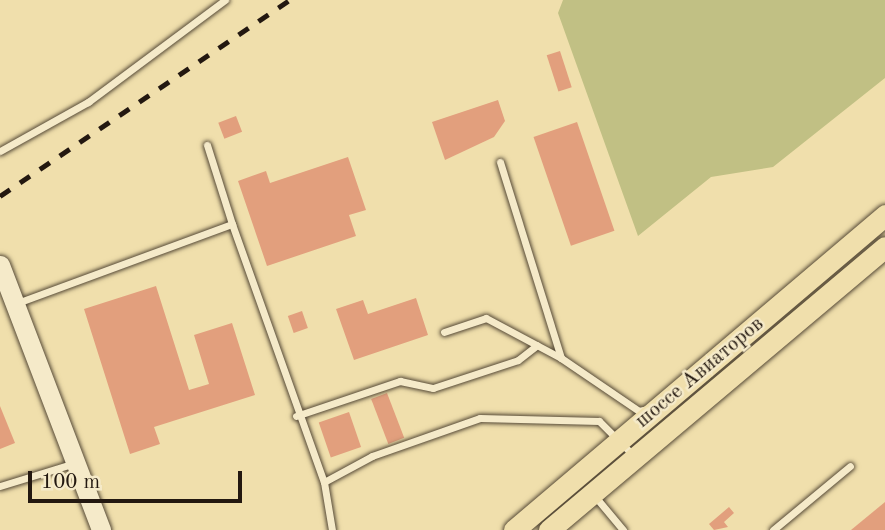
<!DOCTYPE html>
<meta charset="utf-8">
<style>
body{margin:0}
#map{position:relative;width:885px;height:530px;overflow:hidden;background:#f0dfac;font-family:"Old Standard TT",serif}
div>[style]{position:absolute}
.green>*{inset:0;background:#c1c084}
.building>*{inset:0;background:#e29f7d;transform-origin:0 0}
.roads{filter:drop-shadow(0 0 2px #564a37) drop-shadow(0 0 2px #564a37)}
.service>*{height:7px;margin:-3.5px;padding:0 3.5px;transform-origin:3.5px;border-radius:3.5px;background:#f5eac9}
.secondary>*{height:19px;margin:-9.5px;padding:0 9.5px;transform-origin:9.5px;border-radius:9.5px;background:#f5eac9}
.primary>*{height:21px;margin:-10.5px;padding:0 10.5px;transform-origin:10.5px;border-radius:10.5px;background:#f0dfac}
.rail>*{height:4.5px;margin-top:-2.25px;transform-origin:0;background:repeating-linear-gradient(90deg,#231810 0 12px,transparent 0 24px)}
span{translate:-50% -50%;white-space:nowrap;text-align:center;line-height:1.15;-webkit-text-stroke:5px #f5eac9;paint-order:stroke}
.street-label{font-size:21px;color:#231810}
.scale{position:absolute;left:28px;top:471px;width:214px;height:32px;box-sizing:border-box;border:4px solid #231810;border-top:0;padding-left:9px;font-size:21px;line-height:24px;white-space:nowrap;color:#231810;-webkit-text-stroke:5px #f5eac9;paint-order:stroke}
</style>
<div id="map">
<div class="green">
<i style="clip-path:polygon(563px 0,885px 0,885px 78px,773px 167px,711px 177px,638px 236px,558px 13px)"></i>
</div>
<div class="building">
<i style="left:560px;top:51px;width:38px;height:14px;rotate:72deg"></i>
<i style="clip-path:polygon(498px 100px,505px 121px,494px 137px,445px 160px,432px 122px)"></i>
<i style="left:236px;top:116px;width:17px;height:19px;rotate:69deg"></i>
<i style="left:577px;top:122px;width:115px;height:46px;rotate:71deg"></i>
<i style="clip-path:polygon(348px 157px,366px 210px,349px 215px,356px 236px,267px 266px,238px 181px,266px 171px,270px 183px)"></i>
<i style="clip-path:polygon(156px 286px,189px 390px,209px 384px,194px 335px,232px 323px,255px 395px,154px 427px,160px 444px,130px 454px,84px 309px)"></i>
<i style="clip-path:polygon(416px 298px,428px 335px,354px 360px,336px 309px,363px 300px,368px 314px)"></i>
<i style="left:302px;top:311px;width:18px;height:15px;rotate:71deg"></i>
<i style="left:387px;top:393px;width:48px;height:17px;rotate:69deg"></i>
<i style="clip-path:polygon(0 406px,15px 443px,0 449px)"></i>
<i style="left:349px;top:412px;width:37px;height:32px;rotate:71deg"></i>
<i style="clip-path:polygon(885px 502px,885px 530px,851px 530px)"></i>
<i style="clip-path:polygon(729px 507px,734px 513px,724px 522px,728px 527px,714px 530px,709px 524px)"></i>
</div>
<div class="roads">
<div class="service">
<i style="left:207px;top:145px;width:83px;rotate:72.4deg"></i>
<i style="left:0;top:151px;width:101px;rotate:-29.1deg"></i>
<i style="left:88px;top:102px;width:171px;rotate:-36.7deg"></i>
<i style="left:500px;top:162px;width:205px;rotate:72.7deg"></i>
<i style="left:561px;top:358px;width:94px;rotate:34.2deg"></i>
<i style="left:639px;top:411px;width:8px;rotate:-14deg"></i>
<i style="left:17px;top:303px;width:229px;rotate:-20.2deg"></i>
<i style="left:232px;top:224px;width:274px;rotate:70.4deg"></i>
<i style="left:444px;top:332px;width:44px;rotate:-18.4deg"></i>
<i style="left:486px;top:318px;width:85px;rotate:28.1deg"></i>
<i style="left:296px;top:416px;width:110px;rotate:-18.6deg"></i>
<i style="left:400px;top:381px;width:34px;rotate:12deg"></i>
<i style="left:433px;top:388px;width:89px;rotate:-18.2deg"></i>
<i style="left:518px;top:360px;width:24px;rotate:-38deg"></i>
<i style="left:0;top:486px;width:78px;rotate:-17deg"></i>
<i style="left:593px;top:494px;width:47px;rotate:50.2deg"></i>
<i style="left:332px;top:530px;width:49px;rotate:-99.5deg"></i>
<i style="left:324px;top:482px;width:55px;rotate:-28.4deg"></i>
<i style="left:372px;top:456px;width:114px;rotate:-19.4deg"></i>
<i style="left:480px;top:418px;width:119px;rotate:1.4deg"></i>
<i style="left:599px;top:421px;width:49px;rotate:45deg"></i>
<i style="left:773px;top:530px;width:100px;rotate:-39.7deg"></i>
</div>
<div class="secondary">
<i style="left:0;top:265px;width:284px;rotate:69.1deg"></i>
</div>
<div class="primary">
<i style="left:514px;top:530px;width:487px;rotate:-40.3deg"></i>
<i style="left:549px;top:530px;width:439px;rotate:-40.1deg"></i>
</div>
</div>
<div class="rail">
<i style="left:0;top:196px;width:350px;rotate:-34.1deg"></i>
</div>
<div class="street-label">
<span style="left:700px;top:373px;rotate:-40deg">шоссе Авиаторов</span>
</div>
<div class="scale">100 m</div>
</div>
